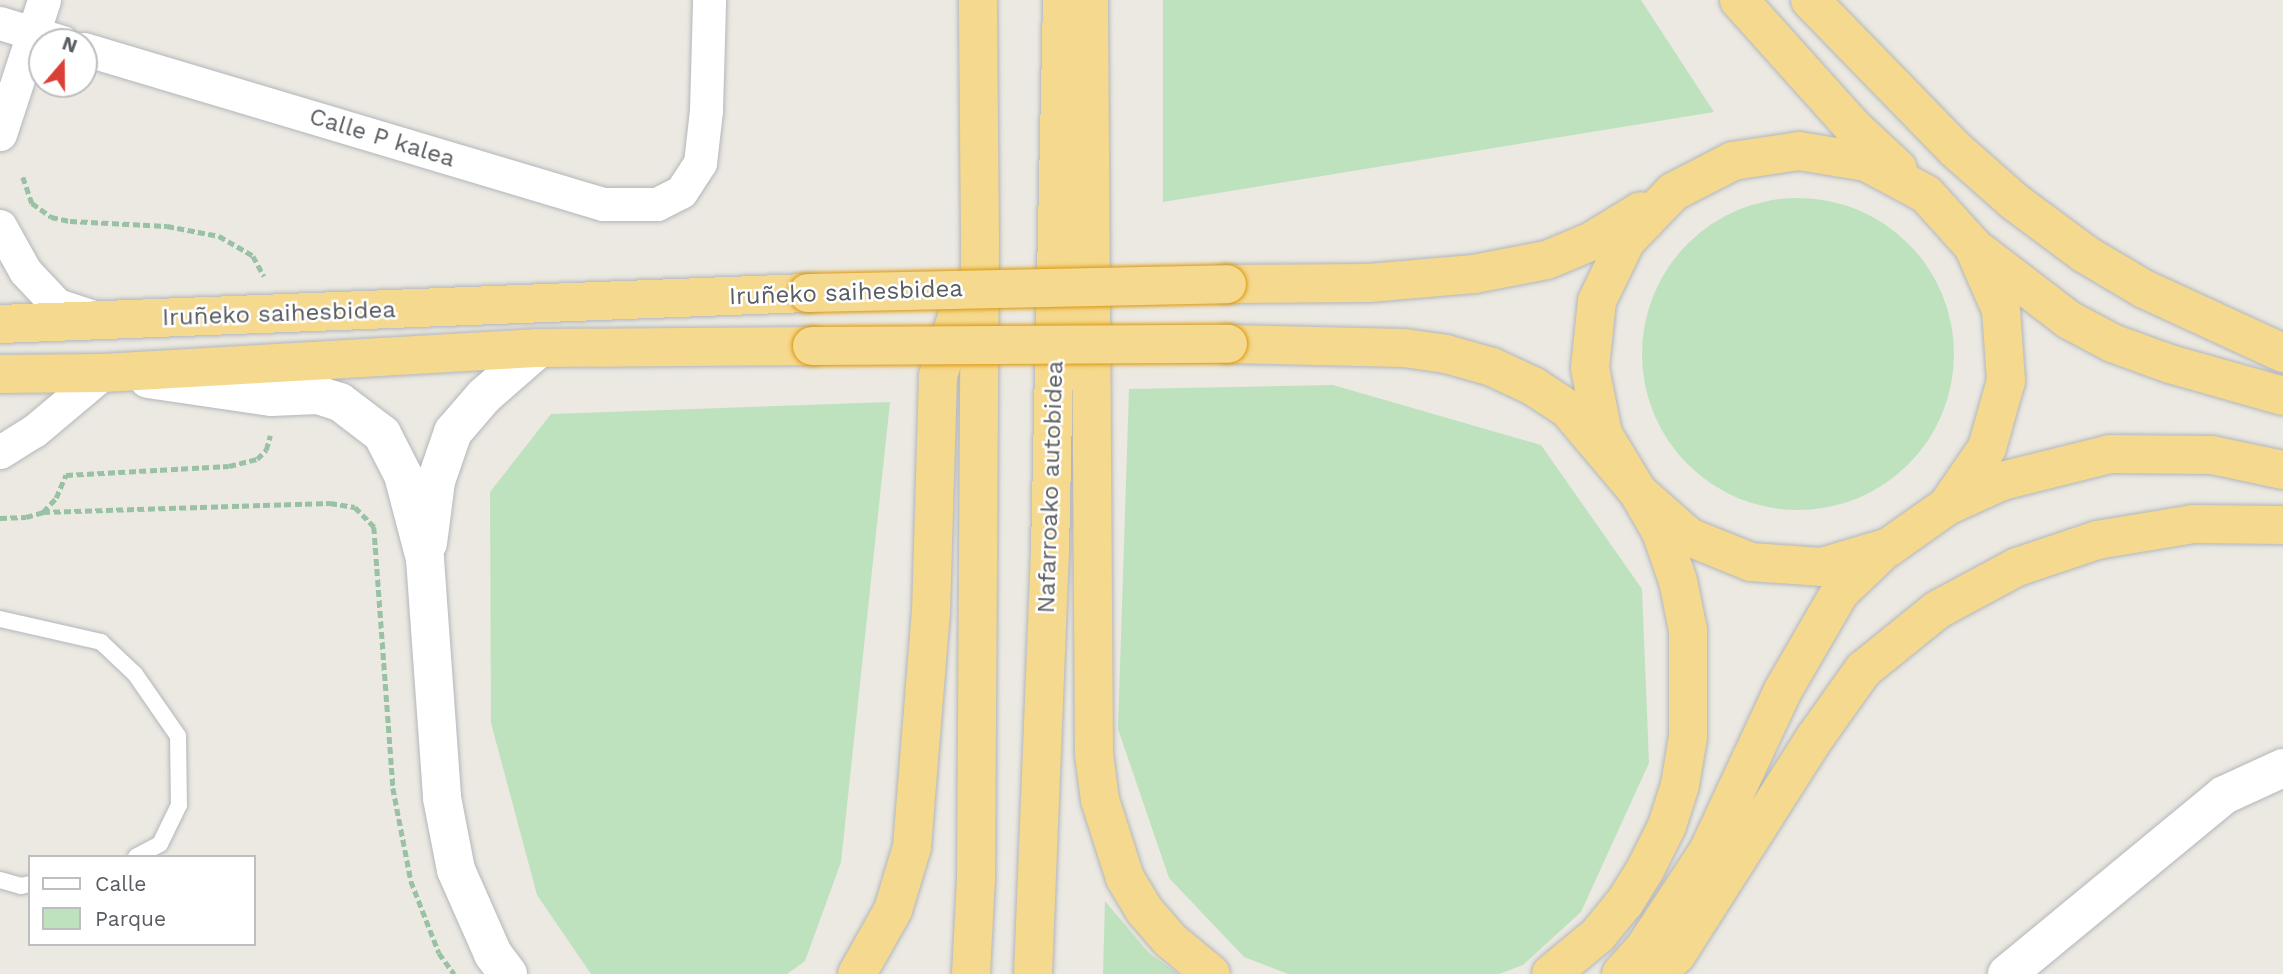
<!DOCTYPE html>
<meta charset="utf-8">
<style>
body{margin:0}
#map{position:relative;width:2283px;height:974px;overflow:hidden;background:#ebe9e1;font-family:"Work Sans",sans-serif}
div>[style]{position:absolute}
.green>*{inset:0;background:#bfe2be}
.round{border-radius:50%}
.path>*{height:4.5px;margin-top:-2.25px;transform-origin:0;background:repeating-linear-gradient(90deg,#98c2a3 0 7px,transparent 0 10.5px)}
.roads{filter:drop-shadow(0 0 2px #b3b6bb) drop-shadow(0 0 2px #b3b6bb)}
.lane>*{height:16px;margin:-8px;padding:0 8px;transform-origin:8px;border-radius:8px;background:#fff}
.street>*{height:33px;margin:-16.5px;padding:0 16.5px;transform-origin:16.5px;border-radius:16.5px;background:#fff}
.secondary>*{height:38px;margin:-19px;padding:0 19px;transform-origin:19px;border-radius:19px;background:#fff}
.highway>*{height:38px;margin:-19px;padding:0 19px;transform-origin:19px;border-radius:19px;background:#f5d98e}
.bridges{filter:drop-shadow(0 0 2px #dc980f) drop-shadow(0 0 2px #dc980f)}
.highway-bridge>*{height:38px;margin:-19px;padding:0 19px;transform-origin:19px;border-radius:19px;background:#f5d98e}
span{translate:-50% -50%;white-space:nowrap;text-align:center;line-height:1.15;-webkit-text-stroke:5px #fff;paint-order:stroke}
.street-label{font-size:24px;color:#595d61}
.legend{position:absolute;left:28px;top:855px;width:228px;height:91px;box-sizing:border-box;background:#fff;border:2px solid #bdbec0;margin:0;padding:9px 12px;list-style:none;font-size:21px;color:#595d61}
.legend li{display:flex;align-items:center;gap:14px;height:35px}
.legend b{width:35px;border:2px solid #bdbec0}
.north{position:absolute;left:28px;top:28px;width:70px;height:70px;box-sizing:border-box;background:#fff;border:2px solid #bdbec0;border-radius:50%;rotate:20deg;font-size:19px;font-weight:700;line-height:28px;text-align:center;color:#595d61}
.north::after{content:'';display:block;margin:auto;width:24px;height:32px;background:#dc3f35;clip-path:polygon(50% 0,100% 100%,50% 72%,0 100%)}
</style>
<div id="map">
<div class="green">
<i style="clip-path:polygon(1163px 0,1641px 0,1714px 112px,1163px 202px)"></i>
<i class="round" style="left:1642px;top:198px;width:312px;height:312px"></i>
<i style="clip-path:polygon(1333px 385px,1541px 445px,1642px 589px,1649px 763px,1581px 912px,1523px 965px,1499px 974px,1288px 974px,1244px 957px,1169px 878px,1118px 729px,1129px 389px)"></i>
<i style="clip-path:polygon(890px 402px,841px 862px,805px 961px,787px 974px,591px 974px,537px 895px,491px 723px,490px 492px,551px 414px)"></i>
<i style="clip-path:polygon(1105px 901px,1149px 953px,1178px 974px,1103px 974px)"></i>
</div>
<div class="path">
<i style="left:23px;top:177px;width:28px;rotate:71deg"></i>
<i style="left:32px;top:203px;width:24px;rotate:36deg"></i>
<i style="left:51px;top:217px;width:19px;rotate:12deg"></i>
<i style="left:70px;top:221px;width:97px;rotate:3deg"></i>
<i style="left:167px;top:226px;width:53px;rotate:10.9deg"></i>
<i style="left:219px;top:236px;width:39px;rotate:30deg"></i>
<i style="left:253px;top:256px;width:23px;rotate:61deg"></i>
<i style="left:43px;top:512px;width:287px;rotate:-1.8deg"></i>
<i style="left:330px;top:503px;width:25px;rotate:9deg"></i>
<i style="left:355px;top:507px;width:28px;rotate:46deg"></i>
<i style="left:374px;top:527px;width:262px;rotate:85.8deg"></i>
<i style="left:393px;top:788px;width:95px;rotate:79deg"></i>
<i style="left:411px;top:881px;width:77px;rotate:68.7deg"></i>
<i style="left:439px;top:953px;width:26px;rotate:54deg"></i>
<i style="left:0;top:518px;width:26px;rotate:-2deg"></i>
<i style="left:26px;top:517px;width:18px;rotate:-16deg"></i>
<i style="left:43px;top:512px;width:19px;rotate:-47deg"></i>
<i style="left:56px;top:498px;width:25px;rotate:-67deg"></i>
<i style="left:66px;top:475px;width:163px;rotate:-3.2deg"></i>
<i style="left:229px;top:466px;width:29px;rotate:-14deg"></i>
<i style="left:257px;top:459px;width:13px;rotate:-45deg"></i>
<i style="left:266px;top:450px;width:15px;rotate:-74deg"></i>
</div>
<div class="roads">
<div class="lane">
<i style="left:0;top:619px;width:104px;rotate:12.8deg"></i>
<i style="left:101px;top:642px;width:47px;rotate:43.3deg"></i>
<i style="left:135px;top:674px;width:75px;rotate:55.3deg"></i>
<i style="left:178px;top:736px;width:69px;rotate:89.2deg"></i>
<i style="left:179px;top:805px;width:43px;rotate:116deg"></i>
<i style="left:160px;top:844px;width:27px;rotate:152deg"></i>
<i style="left:0;top:880px;width:22px;rotate:16deg"></i>
<i style="left:21px;top:886px;width:9px;rotate:-13deg"></i>
</div>
<div class="street">
<i style="left:0;top:23px;width:65px;rotate:17deg"></i>
<i style="left:84px;top:49px;width:542px;rotate:16.63deg"></i>
<i style="left:603px;top:204px;width:54px"></i>
<i style="left:657px;top:204px;width:27px;rotate:-27deg"></i>
<i style="left:681px;top:192px;width:35px;rotate:-57deg"></i>
<i style="left:700px;top:163px;width:53px;rotate:-83.5deg"></i>
<i style="left:706px;top:110px;width:110px;rotate:-88.4deg"></i>
<i style="left:0;top:134px;width:141px;rotate:-71.8deg"></i>
<i style="left:0;top:226px;width:51px;rotate:60.9deg"></i>
<i style="left:25px;top:271px;width:47px;rotate:46.7deg"></i>
<i style="left:57px;top:305px;width:40px;rotate:18deg"></i>
<i style="left:0;top:452px;width:40px;rotate:-32deg"></i>
<i style="left:34px;top:431px;width:90px;rotate:-40deg"></i>
</div>
<div class="secondary">
<i style="left:148px;top:379px;width:124px;rotate:8.3deg"></i>
<i style="left:271px;top:397px;width:47px;rotate:-2.4deg"></i>
<i style="left:318px;top:395px;width:23px;rotate:18deg"></i>
<i style="left:340px;top:402px;width:53px;rotate:37.3deg"></i>
<i style="left:382px;top:434px;width:46px;rotate:62.9deg"></i>
<i style="left:403px;top:475px;width:87px;rotate:75.3deg"></i>
<i style="left:425px;top:559px;width:240px;rotate:85.9deg"></i>
<i style="left:442px;top:798px;width:73px;rotate:79deg"></i>
<i style="left:456px;top:870px;width:92px;rotate:66.2deg"></i>
<i style="left:493px;top:954px;width:25px;rotate:53deg"></i>
<i style="left:428px;top:543px;width:63px;rotate:-82.6deg"></i>
<i style="left:436px;top:481px;width:52px;rotate:-70.9deg"></i>
<i style="left:453px;top:432px;width:48px;rotate:-49.3deg"></i>
<i style="left:484px;top:396px;width:73px;rotate:-41.1deg"></i>
<i style="left:2007px;top:974px;width:281px;rotate:-39.5deg"></i>
<i style="left:2224px;top:795px;width:65px;rotate:-24.6deg"></i>
</div>
<div class="highway">
<i style="left:1089px;top:0;width:754px;rotate:89.62deg"></i>
<i style="left:1094px;top:754px;width:46px;rotate:82.6deg"></i>
<i style="left:1100px;top:800px;width:82px;rotate:72.2deg"></i>
<i style="left:1125px;top:878px;width:37px;rotate:59deg"></i>
<i style="left:1144px;top:910px;width:40px;rotate:49deg"></i>
<i style="left:1170px;top:940px;width:53px;rotate:39.7deg"></i>
<i style="left:1739px;top:0;width:168px;rotate:48.1deg"></i>
<i style="left:1851px;top:125px;width:64px;rotate:43.1deg"></i>
<i style="left:1810px;top:0;width:208px;rotate:45.8deg"></i>
<i style="left:1955px;top:149px;width:80px;rotate:41.5deg"></i>
<i style="left:2015px;top:202px;width:87px;rotate:36.6deg"></i>
<i style="left:2085px;top:254px;width:69px;rotate:30.7deg"></i>
<i style="left:2144px;top:289px;width:153px;rotate:24.7deg"></i>
<i style="left:1979px;top:251px;width:113px;rotate:37.5deg"></i>
<i style="left:2069px;top:320px;width:49px;rotate:28.1deg"></i>
<i style="left:2112px;top:343px;width:62px;rotate:19.9deg"></i>
<i style="left:2170px;top:364px;width:117px;rotate:15.8deg"></i>
<i style="left:1227px;top:284px;width:142px;rotate:-0.4deg"></i>
<i style="left:1369px;top:283px;width:105px;rotate:-4.9deg"></i>
<i style="left:1474px;top:274px;width:74px;rotate:-10.9deg"></i>
<i style="left:1547px;top:260px;width:49px;rotate:-22.9deg"></i>
<i style="left:1592px;top:241px;width:57px;rotate:-31.5deg"></i>
<i style="left:0;top:324px;width:809px;rotate:-2.2deg"></i>
<i style="left:1228px;top:344px;width:176px;rotate:1.3deg"></i>
<i style="left:1404px;top:348px;width:42px;rotate:8.1deg"></i>
<i style="left:1446px;top:354px;width:48px;rotate:15.8deg"></i>
<i style="left:1492px;top:367px;width:45px;rotate:24.9deg"></i>
<i style="left:1533px;top:386px;width:42px;rotate:33.3deg"></i>
<i style="left:1568px;top:409px;width:109px;rotate:49.9deg"></i>
<i style="left:1638px;top:492px;width:68px;rotate:41.4deg"></i>
<i style="left:1689px;top:537px;width:67px;rotate:22deg"></i>
<i style="left:1751px;top:562px;width:71px;rotate:4deg"></i>
<i style="left:1822px;top:567px;width:70px;rotate:-16.6deg"></i>
<i style="left:1889px;top:547px;width:71px;rotate:-35.3deg"></i>
<i style="left:1947px;top:506px;width:70px;rotate:-55.4deg"></i>
<i style="left:1987px;top:448px;width:70px;rotate:-74.2deg"></i>
<i style="left:2006px;top:381px;width:71px;rotate:-94deg"></i>
<i style="left:2001px;top:310px;width:70px;rotate:-113.6deg"></i>
<i style="left:1973px;top:246px;width:70px;rotate:-132.1deg"></i>
<i style="left:1926px;top:194px;width:68px;rotate:-151.9deg"></i>
<i style="left:1866px;top:162px;width:68px;rotate:-170.7deg"></i>
<i style="left:1799px;top:151px;width:67px;rotate:171.4deg"></i>
<i style="left:1733px;top:161px;width:68px;rotate:152.7deg"></i>
<i style="left:1673px;top:192px;width:68px;rotate:133.8deg"></i>
<i style="left:1626px;top:241px;width:67px;rotate:115.8deg"></i>
<i style="left:1597px;top:301px;width:67px;rotate:96deg"></i>
<i style="left:1590px;top:368px;width:67px;rotate:78.9deg"></i>
<i style="left:1603px;top:434px;width:68px;rotate:58.9deg"></i>
<i style="left:1638px;top:492px;width:46px;rotate:60.1deg"></i>
<i style="left:1661px;top:532px;width:52px;rotate:70.9deg"></i>
<i style="left:1678px;top:581px;width:50px;rotate:78.5deg"></i>
<i style="left:1688px;top:630px;width:107px;rotate:90deg"></i>
<i style="left:1688px;top:737px;width:49px;rotate:99.5deg"></i>
<i style="left:1680px;top:785px;width:43px;rotate:107.6deg"></i>
<i style="left:1667px;top:826px;width:49px;rotate:116.6deg"></i>
<i style="left:1645px;top:870px;width:39px;rotate:122deg"></i>
<i style="left:1624px;top:903px;width:41px;rotate:129.1deg"></i>
<i style="left:1598px;top:935px;width:61px;rotate:140.3deg"></i>
<i style="left:0;top:374px;width:103px;rotate:-0.6deg"></i>
<i style="left:103px;top:373px;width:437px;rotate:-3.3deg"></i>
<i style="left:539px;top:348px;width:273px;rotate:-0.4deg"></i>
<i style="left:1947px;top:506px;width:60px;rotate:-24.4deg"></i>
<i style="left:2002px;top:481px;width:111px;rotate:-14deg"></i>
<i style="left:2110px;top:454px;width:102px;rotate:0.6deg"></i>
<i style="left:2212px;top:455px;width:73px;rotate:11.9deg"></i>
<i style="left:857px;top:974px;width:73px;rotate:-60.6deg"></i>
<i style="left:893px;top:910px;width:66px;rotate:-73.2deg"></i>
<i style="left:912px;top:847px;width:236px;rotate:-85.4deg"></i>
<i style="left:931px;top:612px;width:236px;rotate:-88.3deg"></i>
<i style="left:938px;top:376px;width:66px;rotate:-72.4deg"></i>
<i style="left:971px;top:974px;width:95px;rotate:-87deg"></i>
<i style="left:976px;top:879px;width:638px;rotate:-89.64deg"></i>
<i style="left:980px;top:241px;width:241px;rotate:-90.5deg"></i>
<i style="left:1033px;top:974px;width:423px;rotate:-87.7deg"></i>
<i style="left:1050px;top:551px;width:551px;rotate:-88.75deg"></i>
<i style="left:1621px;top:974px;width:36px;rotate:-48deg"></i>
<i style="left:1645px;top:947px;width:115px;rotate:-56.7deg"></i>
<i style="left:1708px;top:851px;width:175px;rotate:-65deg"></i>
<i style="left:1782px;top:692px;width:116px;rotate:-59.9deg"></i>
<i style="left:1840px;top:592px;width:57px;rotate:-43.6deg"></i>
<i style="left:1657px;top:974px;width:28px;rotate:-45deg"></i>
<i style="left:1677px;top:954px;width:255px;rotate:-57.5deg"></i>
<i style="left:1814px;top:739px;width:85px;rotate:-54.6deg"></i>
<i style="left:1863px;top:670px;width:95px;rotate:-39deg"></i>
<i style="left:1937px;top:610px;width:91px;rotate:-28.3deg"></i>
<i style="left:2017px;top:567px;width:84px;rotate:-18.6deg"></i>
<i style="left:2097px;top:540px;width:98px;rotate:-9.4deg"></i>
<i style="left:2194px;top:524px;width:89px;rotate:0.6deg"></i>
</div>
</div>
<div class="bridges">
<div class="highway-bridge">
<i style="left:808px;top:293px;width:419px;rotate:-1.2deg"></i>
<i style="left:812px;top:346px;width:416px;rotate:-0.3deg"></i>
</div>
</div>
<div class="street-label">
<span style="left:382px;top:138px;rotate:17deg">Calle P kalea</span>
<span style="left:846px;top:293px;rotate:-2deg">Iruñeko saihesbidea</span>
<span style="left:279px;top:314px;rotate:-2deg">Iruñeko saihesbidea</span>
<span style="left:1051px;top:487px;rotate:-88deg">Nafarroako autobidea</span>
</div>
<ul class="legend">
<li><b style="height:9px;background:#fff"></b>Calle</li>
<li><b style="height:19px;background:#bfe2be"></b>Parque</li>
</ul>
<div class="north">N</div>
</div>
